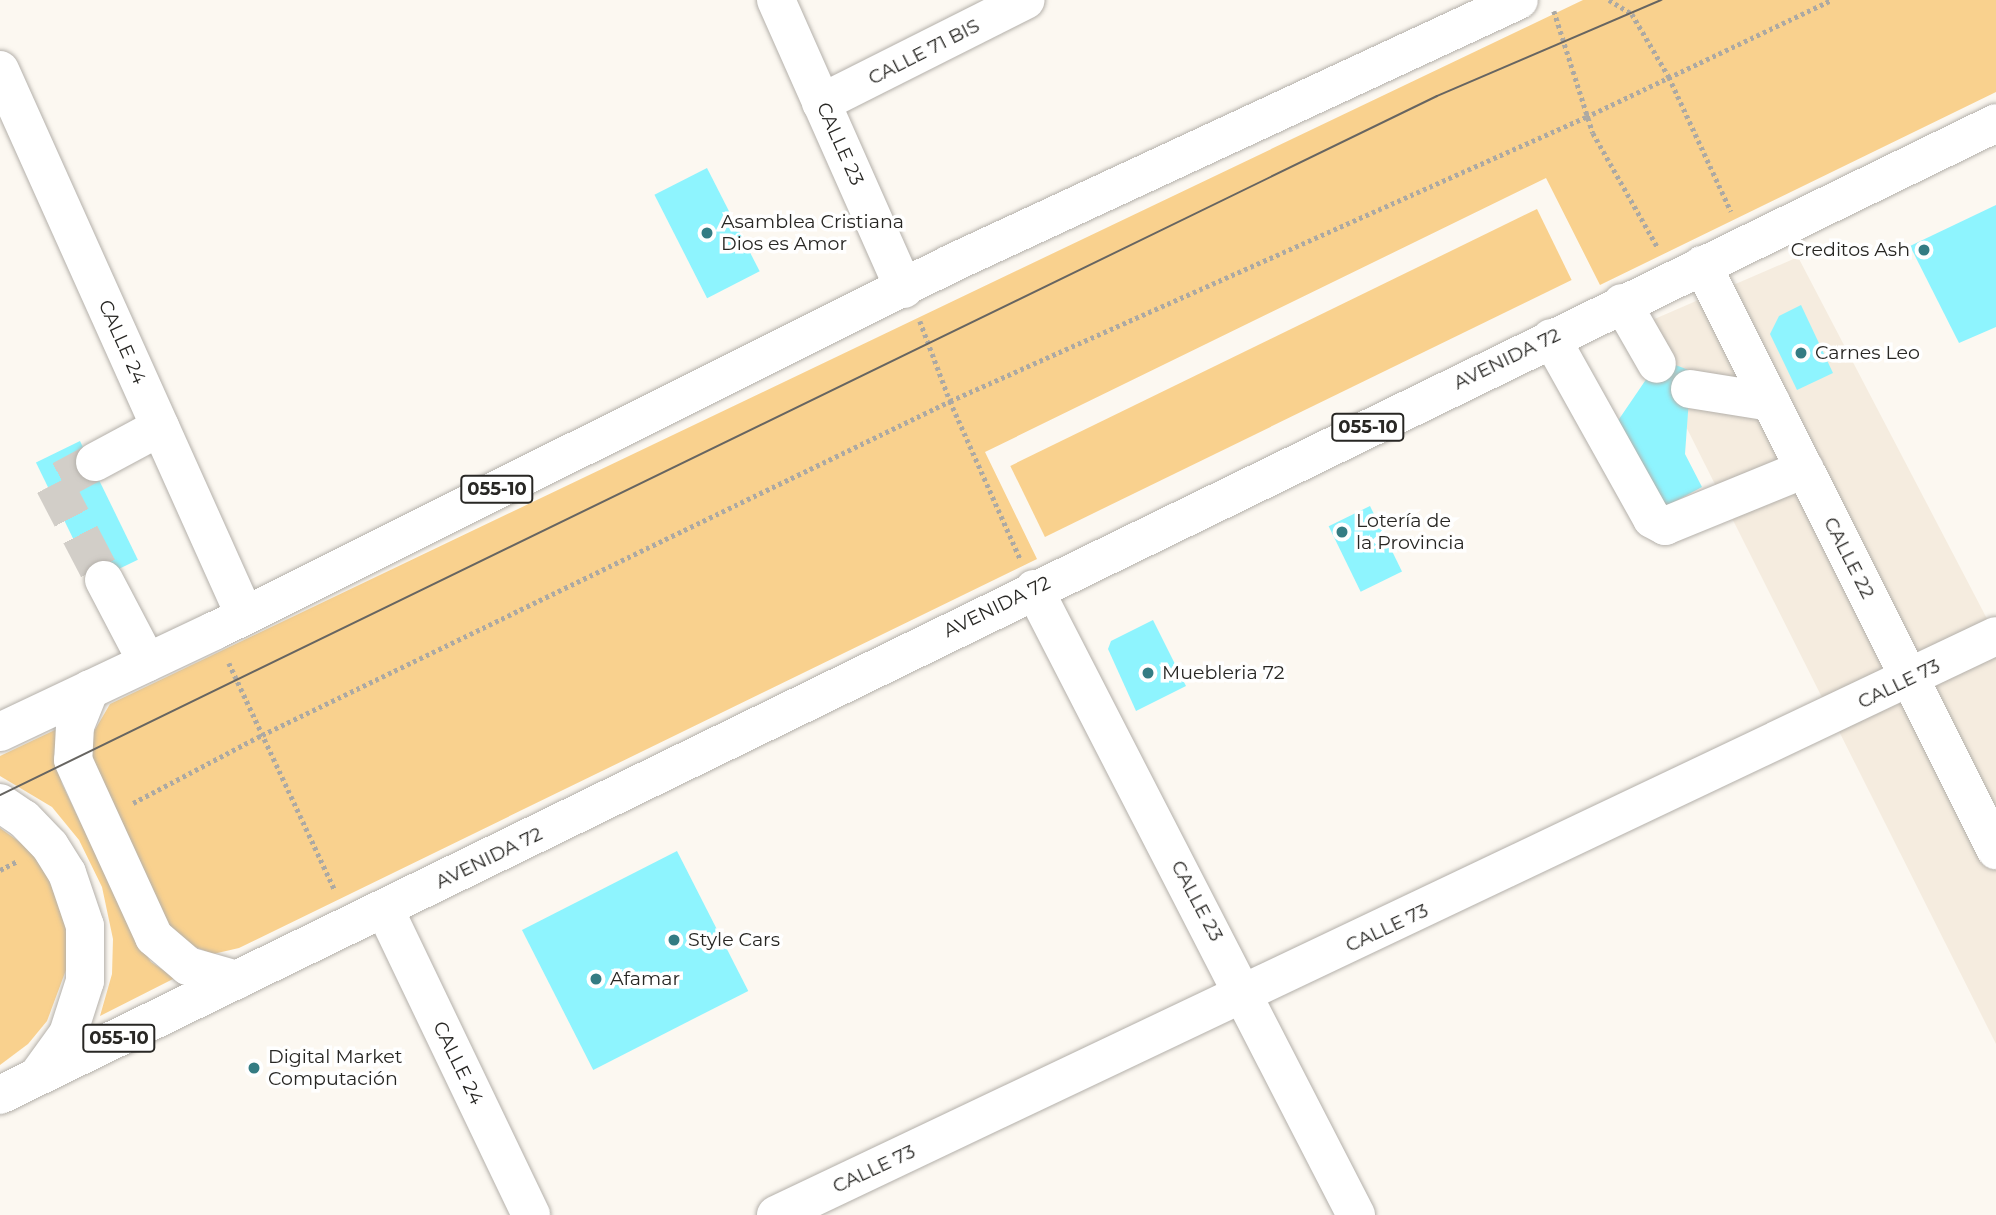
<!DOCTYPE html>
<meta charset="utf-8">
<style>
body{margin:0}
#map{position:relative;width:1996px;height:1215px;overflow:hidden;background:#fcf8f1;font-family:Montserrat,sans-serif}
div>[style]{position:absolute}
.built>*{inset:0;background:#f5ecdf}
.green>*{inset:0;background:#f9d18e;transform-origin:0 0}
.building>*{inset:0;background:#8ef4fe;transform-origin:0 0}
.minor-tunnel>*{height:38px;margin-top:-19px;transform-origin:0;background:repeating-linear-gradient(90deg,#d2cec8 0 38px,transparent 0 57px)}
.path>*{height:4.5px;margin-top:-2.25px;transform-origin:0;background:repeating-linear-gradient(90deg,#aca9a3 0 3.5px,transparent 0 7px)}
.roads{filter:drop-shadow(0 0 2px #b4b0aa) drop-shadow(0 0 2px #b4b0aa)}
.minor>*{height:38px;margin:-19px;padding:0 19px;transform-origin:19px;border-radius:19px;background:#fff}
.highway>*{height:38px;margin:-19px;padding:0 19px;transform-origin:19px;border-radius:19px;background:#fff}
.tram>*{height:2px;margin:-1px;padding:0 1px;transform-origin:1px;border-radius:1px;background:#676561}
.dots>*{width:19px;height:19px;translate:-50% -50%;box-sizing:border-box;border:4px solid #fff;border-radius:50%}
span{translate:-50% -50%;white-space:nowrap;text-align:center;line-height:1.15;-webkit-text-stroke:7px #fff;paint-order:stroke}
.shield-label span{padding:2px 5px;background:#fff;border:2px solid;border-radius:5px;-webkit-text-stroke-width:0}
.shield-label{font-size:18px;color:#282724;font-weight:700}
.street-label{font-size:19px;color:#282724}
.poi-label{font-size:19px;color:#282724}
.left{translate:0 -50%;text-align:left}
.right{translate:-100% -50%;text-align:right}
</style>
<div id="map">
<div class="built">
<i style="clip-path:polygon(1798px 257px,1996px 636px,1996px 1044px,1636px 327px)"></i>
</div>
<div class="green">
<i style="clip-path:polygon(1583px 0,1996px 0,1996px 92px,1600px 285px,1546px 178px,985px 452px,1037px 559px,239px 948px,213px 954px,185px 943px,171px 930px,90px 762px,89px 740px,110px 704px)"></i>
<i style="left:1537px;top:209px;width:79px;height:586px;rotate:64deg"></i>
<i style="clip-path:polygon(57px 729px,54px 756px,62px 784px,138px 942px,151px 962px,175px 978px,100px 1016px,112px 974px,113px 939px,102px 887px,79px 840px,52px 807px,0 776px,0 756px)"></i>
<i style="clip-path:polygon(0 828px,28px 848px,46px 873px,65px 920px,67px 948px,66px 970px,47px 1021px,28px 1044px,0 1065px)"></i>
</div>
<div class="building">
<i style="left:707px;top:168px;width:116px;height:59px;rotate:63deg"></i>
<i style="clip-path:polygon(1996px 205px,1996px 327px,1959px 343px,1910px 246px)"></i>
<i style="clip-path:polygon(1801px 305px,1833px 373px,1797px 390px,1770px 334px,1779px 316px)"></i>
<i style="clip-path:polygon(1660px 359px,1691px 371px,1685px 454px,1702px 487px,1659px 510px,1615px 425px)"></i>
<i style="left:80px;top:441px;width:132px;height:49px;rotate:64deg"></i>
<i style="left:1370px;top:506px;width:73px;height:46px;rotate:64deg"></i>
<i style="clip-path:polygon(1153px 620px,1186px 686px,1136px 711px,1108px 649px,1111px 641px)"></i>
<i style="left:677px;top:851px;width:157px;height:174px;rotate:63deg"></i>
</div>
<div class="minor-tunnel">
<i style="left:95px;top:462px;width:47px;rotate:151.8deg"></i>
<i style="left:54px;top:484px;width:108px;rotate:62.5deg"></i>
</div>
<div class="path">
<i style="left:1609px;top:0;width:27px;rotate:31deg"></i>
<i style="left:1632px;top:14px;width:73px;rotate:59.6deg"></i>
<i style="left:1669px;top:77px;width:148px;rotate:65.2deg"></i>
<i style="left:1554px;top:11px;width:128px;rotate:72.3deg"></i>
<i style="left:1593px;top:133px;width:132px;rotate:60.5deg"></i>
<i style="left:920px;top:321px;width:85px;rotate:69.4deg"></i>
<i style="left:950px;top:401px;width:172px;rotate:66deg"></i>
<i style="left:229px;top:663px;width:251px;rotate:65deg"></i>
<i style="left:133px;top:803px;width:146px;rotate:-27.8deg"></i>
<i style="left:262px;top:735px;width:765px;rotate:-25.89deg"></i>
<i style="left:950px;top:401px;width:697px;rotate:-24.06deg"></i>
<i style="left:1586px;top:117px;width:272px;rotate:-25.5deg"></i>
<i style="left:0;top:870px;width:18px;rotate:-27deg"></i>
</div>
<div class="roads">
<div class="minor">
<i style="left:776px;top:0;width:316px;rotate:66.1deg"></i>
<i style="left:0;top:70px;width:596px;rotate:65.84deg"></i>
<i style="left:821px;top:103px;width:229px;rotate:-26.7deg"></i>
<i style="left:1702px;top:265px;width:655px;rotate:63.32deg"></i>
<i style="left:1622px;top:303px;width:70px;rotate:60.2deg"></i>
<i style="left:1551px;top:338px;width:207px;rotate:60.8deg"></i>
<i style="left:1652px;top:519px;width:15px;rotate:28deg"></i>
<i style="left:1665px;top:526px;width:151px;rotate:-22.2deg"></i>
<i style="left:1690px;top:389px;width:82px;rotate:9.1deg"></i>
<i style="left:95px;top:462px;width:74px;rotate:-28.3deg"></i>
<i style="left:104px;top:580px;width:93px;rotate:62.3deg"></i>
<i style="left:1034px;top:589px;width:704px;rotate:62.78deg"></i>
<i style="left:385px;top:910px;width:338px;rotate:64.4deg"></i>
<i style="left:776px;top:1215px;width:1350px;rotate:-25.39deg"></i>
</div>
<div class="highway">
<i style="left:90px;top:689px;width:40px;rotate:112deg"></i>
<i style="left:75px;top:726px;width:34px;rotate:93deg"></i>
<i style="left:73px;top:760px;width:195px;rotate:65.4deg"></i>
<i style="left:154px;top:937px;width:45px;rotate:40.5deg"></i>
<i style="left:188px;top:966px;width:51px;rotate:15.9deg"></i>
<i style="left:0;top:732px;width:237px;rotate:-25.3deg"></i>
<i style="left:214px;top:631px;width:822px;rotate:-26.5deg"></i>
<i style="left:950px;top:264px;width:627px;rotate:-24.89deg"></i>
<i style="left:0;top:803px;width:29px;rotate:34deg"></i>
<i style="left:24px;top:819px;width:37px;rotate:46deg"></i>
<i style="left:50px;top:846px;width:32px;rotate:58deg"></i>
<i style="left:67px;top:873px;width:56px;rotate:71.2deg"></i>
<i style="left:85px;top:926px;width:55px;rotate:90deg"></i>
<i style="left:85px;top:981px;width:56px;rotate:107.8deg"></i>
<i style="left:68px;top:1034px;width:49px;rotate:125.9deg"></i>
<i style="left:0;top:1095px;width:2220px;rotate:-25.96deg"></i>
</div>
</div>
<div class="tram">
<i style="left:0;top:795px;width:1598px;rotate:-25.94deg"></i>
<i style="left:1437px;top:96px;width:244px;rotate:-23.2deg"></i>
</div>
<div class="dots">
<i style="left:707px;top:233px;background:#347c83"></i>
<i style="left:1924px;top:250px;background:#347c83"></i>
<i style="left:1801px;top:353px;background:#347c83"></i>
<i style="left:1342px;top:532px;background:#347c83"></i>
<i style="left:1148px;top:673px;background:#347c83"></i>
<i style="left:674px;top:940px;background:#347c83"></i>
<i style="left:596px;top:979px;background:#347c83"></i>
<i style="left:254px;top:1068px;background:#347c83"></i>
</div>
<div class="shield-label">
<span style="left:1368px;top:427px">055-10</span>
<span style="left:497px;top:489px">055-10</span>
<span style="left:119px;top:1038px">055-10</span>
</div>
<div class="street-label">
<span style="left:924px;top:52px;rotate:-27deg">CALLE 71 BIS</span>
<span style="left:840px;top:144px;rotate:66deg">CALLE 23</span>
<span style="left:122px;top:342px;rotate:66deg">CALLE 24</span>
<span style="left:1507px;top:359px;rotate:-26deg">AVENIDA 72</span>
<span style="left:1849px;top:558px;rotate:63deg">CALLE 22</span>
<span style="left:997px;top:607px;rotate:-26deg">AVENIDA 72</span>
<span style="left:1899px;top:684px;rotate:-26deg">CALLE 73</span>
<span style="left:489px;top:858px;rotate:-26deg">AVENIDA 72</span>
<span style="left:1197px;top:901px;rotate:62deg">CALLE 23</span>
<span style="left:1387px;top:928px;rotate:-25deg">CALLE 73</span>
<span style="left:458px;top:1063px;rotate:64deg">CALLE 24</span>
<span style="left:874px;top:1169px;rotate:-25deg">CALLE 73</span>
</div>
<div class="poi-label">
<span class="left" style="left:721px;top:233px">Asamblea Cristiana<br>Dios es Amor</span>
<span class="right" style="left:1910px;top:250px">Creditos Ash</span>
<span class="left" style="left:1815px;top:353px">Carnes Leo</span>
<span class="left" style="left:1356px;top:532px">Lotería de<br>la Provincia</span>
<span class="left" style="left:1162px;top:673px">Muebleria 72</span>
<span class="left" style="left:688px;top:940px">Style Cars</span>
<span class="left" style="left:610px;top:979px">Afamar</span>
<span class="left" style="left:268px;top:1068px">Digital Market<br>Computación</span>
</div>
</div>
